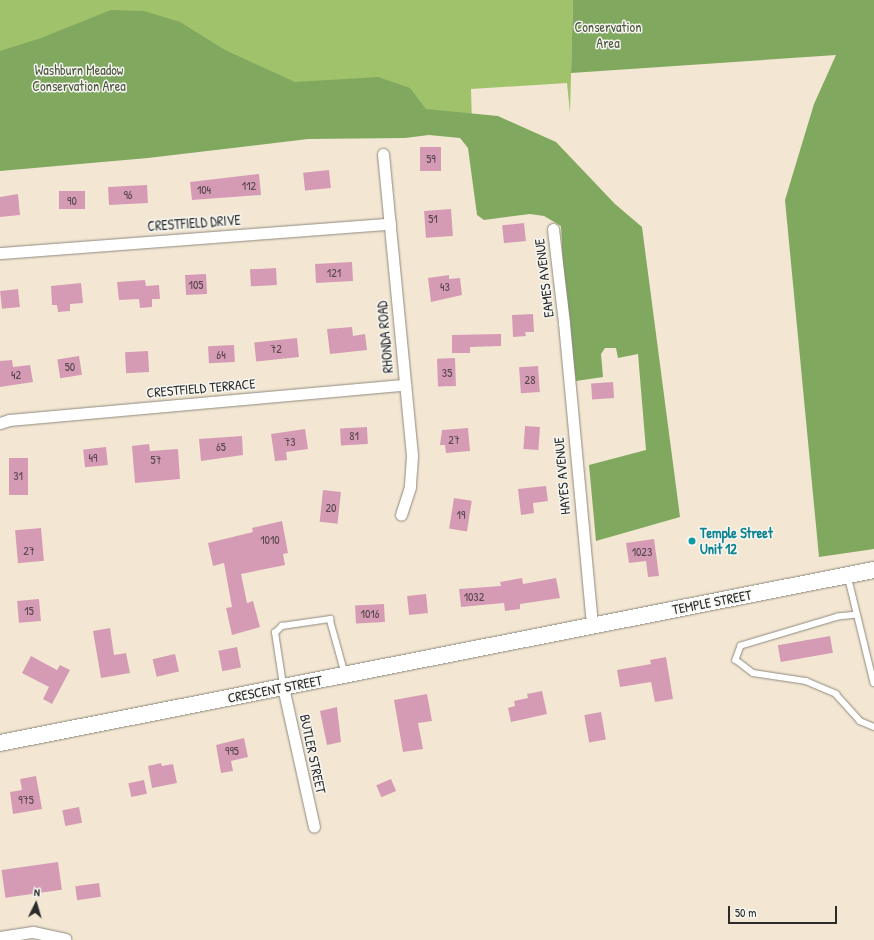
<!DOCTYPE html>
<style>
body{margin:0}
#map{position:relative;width:874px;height:940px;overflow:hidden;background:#f3e7d3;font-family:"Patrick Hand",sans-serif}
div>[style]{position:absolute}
.green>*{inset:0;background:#a0c26b}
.forest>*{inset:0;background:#80a85f}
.building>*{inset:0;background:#d69bb4;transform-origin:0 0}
.roads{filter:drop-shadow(0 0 1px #8f897f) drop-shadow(0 0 1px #8f897f)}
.service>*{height:5.5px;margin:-2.75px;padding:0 2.75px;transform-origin:2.75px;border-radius:2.75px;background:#fff}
.minor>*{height:11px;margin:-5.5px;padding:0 5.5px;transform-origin:5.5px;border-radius:5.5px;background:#fff}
.secondary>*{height:16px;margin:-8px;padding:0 8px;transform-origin:8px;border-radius:8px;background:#fff}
.dots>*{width:11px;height:11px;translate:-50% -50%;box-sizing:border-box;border:2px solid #f6f6f2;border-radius:50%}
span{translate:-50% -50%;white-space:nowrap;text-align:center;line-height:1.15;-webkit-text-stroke:3px #f6f6f2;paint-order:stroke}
.number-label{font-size:12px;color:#56474d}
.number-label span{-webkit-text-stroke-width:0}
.park-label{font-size:14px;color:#4e583e}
.street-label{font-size:14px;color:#2b2b2b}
.culture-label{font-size:14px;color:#0d838f;font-weight:700}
.left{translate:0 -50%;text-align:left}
.north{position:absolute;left:16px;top:884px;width:40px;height:40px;-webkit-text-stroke:3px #f6f6f2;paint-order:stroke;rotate:5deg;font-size:11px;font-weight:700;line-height:16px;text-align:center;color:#2b2b2b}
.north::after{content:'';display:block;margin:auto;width:14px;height:18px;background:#2b2b2b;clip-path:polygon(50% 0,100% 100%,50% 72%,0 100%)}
.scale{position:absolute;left:728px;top:906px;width:109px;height:18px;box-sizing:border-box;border:2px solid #2b2b2b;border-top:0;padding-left:5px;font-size:12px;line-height:14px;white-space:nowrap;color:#2b2b2b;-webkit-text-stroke:3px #f6f6f2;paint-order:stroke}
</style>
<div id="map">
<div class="green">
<i style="clip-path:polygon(0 0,573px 0,570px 113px,567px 83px,471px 89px,472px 123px,0 163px)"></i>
</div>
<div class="forest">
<i style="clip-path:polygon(573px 0,874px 0,874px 549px,819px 557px,785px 200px,814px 104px,836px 55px,571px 73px)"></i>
<i style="clip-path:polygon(111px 10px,144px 11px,180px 22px,225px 50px,295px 82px,378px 77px,410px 88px,426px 109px,498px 116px,556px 142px,615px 204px,642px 227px,680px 517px,596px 541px,589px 465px,646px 450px,638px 354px,618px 358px,616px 348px,605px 348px,601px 354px,603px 377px,576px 381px,565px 310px,561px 226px,544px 216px,530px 214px,484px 220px,477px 215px,468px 148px,460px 138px,429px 135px,405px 138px,308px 139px,148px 158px,0 171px,0 51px,41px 38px)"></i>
</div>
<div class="building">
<i style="left:441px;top:147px;width:24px;height:21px;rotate:90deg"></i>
<i style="left:329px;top:170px;width:18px;height:26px;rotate:84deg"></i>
<i style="clip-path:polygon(259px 174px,261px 195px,192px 200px,190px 182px)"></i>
<i style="left:147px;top:185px;width:18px;height:39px;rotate:87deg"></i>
<i style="left:85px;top:191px;width:18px;height:26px;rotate:90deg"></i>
<i style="clip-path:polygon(18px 194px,20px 215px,0 217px,0 197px)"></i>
<i style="left:451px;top:209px;width:27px;height:27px;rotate:86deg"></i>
<i style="left:524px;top:223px;width:18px;height:22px;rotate:84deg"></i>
<i style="left:352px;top:262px;width:19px;height:37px;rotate:87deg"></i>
<i style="left:276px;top:268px;width:17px;height:26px;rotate:87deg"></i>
<i style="left:206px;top:274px;width:20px;height:21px;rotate:87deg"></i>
<i style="clip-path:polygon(449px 275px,449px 279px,460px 278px,462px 295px,431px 302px,428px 278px)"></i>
<i style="clip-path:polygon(145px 280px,146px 286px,159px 285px,160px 299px,152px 299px,152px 307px,140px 308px,139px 299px,119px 300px,117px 282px)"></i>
<i style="clip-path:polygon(81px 283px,83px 303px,70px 304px,70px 311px,58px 312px,57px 305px,52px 305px,51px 286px)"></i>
<i style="left:18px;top:289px;width:18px;height:18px;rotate:84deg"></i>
<i style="clip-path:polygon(533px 314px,534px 332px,525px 332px,526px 336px,513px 337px,512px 315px)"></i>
<i style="clip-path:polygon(352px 327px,353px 336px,365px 334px,367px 350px,330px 354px,327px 329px)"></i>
<i style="clip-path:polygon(501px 334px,501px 346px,470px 347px,470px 353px,452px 353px,452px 335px)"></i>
<i style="left:297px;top:338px;width:19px;height:43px;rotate:84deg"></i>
<i style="left:234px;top:345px;width:17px;height:26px;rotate:87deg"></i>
<i style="left:148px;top:351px;width:21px;height:23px;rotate:87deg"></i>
<i style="left:79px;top:356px;width:19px;height:22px;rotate:81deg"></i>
<i style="left:455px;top:358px;width:28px;height:18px;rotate:88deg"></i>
<i style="clip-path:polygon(12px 360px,13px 367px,30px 365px,33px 382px,0 387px,0 361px)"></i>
<i style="left:538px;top:366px;width:26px;height:19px;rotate:86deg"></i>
<i style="left:613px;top:382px;width:16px;height:22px;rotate:86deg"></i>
<i style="left:525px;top:426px;width:15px;height:23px;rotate:4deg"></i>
<i style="left:367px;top:427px;width:17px;height:27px;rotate:87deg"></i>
<i style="clip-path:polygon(468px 428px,470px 451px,446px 453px,445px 445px,440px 445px,442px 430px)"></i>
<i style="clip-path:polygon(305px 429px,308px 449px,286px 452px,287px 460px,275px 461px,271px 434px)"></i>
<i style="clip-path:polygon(242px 436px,243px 455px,201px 461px,199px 439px)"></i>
<i style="clip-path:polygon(149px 444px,150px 451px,178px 449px,180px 479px,135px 483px,132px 446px)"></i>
<i style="left:106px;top:447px;width:18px;height:23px;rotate:84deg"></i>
<i style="left:9px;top:458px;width:19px;height:37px"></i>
<i style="clip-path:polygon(546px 486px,548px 501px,533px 503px,534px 513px,521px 515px,518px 489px)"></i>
<i style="left:323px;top:490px;width:18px;height:32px;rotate:6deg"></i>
<i style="left:454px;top:498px;width:18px;height:31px;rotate:9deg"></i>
<i style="clip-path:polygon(282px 521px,288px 553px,283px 554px,285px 565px,241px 574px,247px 603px,253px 601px,260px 627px,232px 635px,226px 608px,232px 607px,224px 563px,213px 566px,208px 543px,253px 532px,252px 528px)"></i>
<i style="left:41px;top:528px;width:33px;height:26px;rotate:85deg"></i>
<i style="clip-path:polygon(654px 539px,659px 576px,648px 577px,646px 561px,629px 563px,626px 543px)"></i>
<i style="clip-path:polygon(522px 578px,523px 584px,556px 578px,560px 598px,520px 604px,520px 609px,505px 611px,504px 603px,461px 607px,459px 589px,501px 586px,500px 582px)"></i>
<i style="left:426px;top:594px;width:19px;height:19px;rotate:84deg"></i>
<i style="left:39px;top:599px;width:22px;height:22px;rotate:85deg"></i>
<i style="left:384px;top:604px;width:18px;height:29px;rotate:87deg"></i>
<i style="clip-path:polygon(110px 628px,114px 655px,126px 653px,130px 673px,101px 678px,93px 631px)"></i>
<i style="left:830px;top:636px;width:17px;height:53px;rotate:80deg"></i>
<i style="left:237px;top:647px;width:21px;height:19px;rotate:79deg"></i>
<i style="left:175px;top:654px;width:18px;height:23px;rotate:77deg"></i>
<i style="clip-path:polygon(31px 656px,57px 670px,60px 665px,70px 670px,52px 704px,43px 699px,49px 687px,22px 673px)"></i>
<i style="clip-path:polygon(666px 657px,673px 699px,655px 702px,651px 682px,620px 687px,617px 670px,651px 664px,650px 660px)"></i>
<i style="clip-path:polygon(542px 691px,547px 714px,511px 722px,508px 708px,515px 706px,514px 701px,528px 698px,527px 694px)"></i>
<i style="clip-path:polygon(427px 694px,432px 721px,418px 723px,423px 749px,403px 752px,394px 700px)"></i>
<i style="clip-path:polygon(337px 707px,341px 742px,327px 745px,320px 711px)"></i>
<i style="left:601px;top:712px;width:28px;height:17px;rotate:80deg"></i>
<i style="clip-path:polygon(244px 738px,248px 757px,231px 761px,233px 771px,221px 773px,216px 745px)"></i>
<i style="clip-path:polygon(161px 763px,162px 766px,173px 764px,177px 783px,152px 788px,148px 766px)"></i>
<i style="clip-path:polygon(36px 776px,42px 809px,13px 814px,10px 792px,22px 790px,20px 779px)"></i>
<i style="left:391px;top:779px;width:13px;height:16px;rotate:67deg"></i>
<i style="left:144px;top:780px;width:14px;height:16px;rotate:78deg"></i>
<i style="left:79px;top:807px;width:16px;height:17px;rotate:79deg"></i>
<i style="left:58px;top:862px;width:28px;height:57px;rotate:82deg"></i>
<i style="left:99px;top:883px;width:14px;height:24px;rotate:82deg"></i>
</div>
<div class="roads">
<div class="service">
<i style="left:848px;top:576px;width:110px;rotate:76.3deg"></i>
<i style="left:857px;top:615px;width:19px;rotate:174deg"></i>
<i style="left:838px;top:617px;width:101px;rotate:163.4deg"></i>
<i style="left:741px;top:646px;width:15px;rotate:110deg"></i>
<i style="left:736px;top:660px;width:21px;rotate:37deg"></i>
<i style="left:753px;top:673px;width:54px;rotate:8.6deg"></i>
<i style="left:806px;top:681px;width:33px;rotate:23deg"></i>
<i style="left:836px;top:694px;width:36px;rotate:48deg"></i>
<i style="left:860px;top:721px;width:15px;rotate:23deg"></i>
<i style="left:283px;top:685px;width:53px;rotate:-98.7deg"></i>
<i style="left:275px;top:633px;width:10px;rotate:-45deg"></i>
<i style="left:282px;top:626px;width:49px;rotate:-8.3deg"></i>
<i style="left:330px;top:619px;width:56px;rotate:74.5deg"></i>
</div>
<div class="minor">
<i style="left:383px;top:154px;width:303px;rotate:84.5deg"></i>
<i style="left:412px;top:456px;width:31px;rotate:94deg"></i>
<i style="left:410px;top:487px;width:29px;rotate:108deg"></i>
<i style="left:553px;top:229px;width:95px;rotate:83.3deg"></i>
<i style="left:564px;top:323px;width:304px;rotate:84.7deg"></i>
<i style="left:0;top:253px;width:391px;rotate:-4.3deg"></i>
<i style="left:0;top:423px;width:9px;rotate:-18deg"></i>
<i style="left:9px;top:420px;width:398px;rotate:-5.1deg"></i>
<i style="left:283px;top:687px;width:143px;rotate:77.5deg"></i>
<i style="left:0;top:937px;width:33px;rotate:-9deg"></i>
<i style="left:33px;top:932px;width:33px;rotate:12deg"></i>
</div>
<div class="secondary">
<i style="left:0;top:743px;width:891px;rotate:-11.2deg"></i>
</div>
</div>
<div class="dots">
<i style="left:692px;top:541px;background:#0f9aa8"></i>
</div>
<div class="number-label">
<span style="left:431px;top:159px">59</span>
<span style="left:249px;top:186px">112</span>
<span style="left:204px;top:190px">104</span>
<span style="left:128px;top:195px">96</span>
<span style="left:72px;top:201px">90</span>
<span style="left:433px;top:219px">51</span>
<span style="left:334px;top:273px">121</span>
<span style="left:196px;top:285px">105</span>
<span style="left:445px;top:287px">43</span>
<span style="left:276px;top:349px">72</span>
<span style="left:221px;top:355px">64</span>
<span style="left:70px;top:367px">50</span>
<span style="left:447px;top:373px">35</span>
<span style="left:16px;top:375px">42</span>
<span style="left:530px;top:380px">28</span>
<span style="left:354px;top:436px">81</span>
<span style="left:454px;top:440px">27</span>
<span style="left:290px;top:442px">73</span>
<span style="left:221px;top:447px">65</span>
<span style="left:93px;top:458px">49</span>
<span style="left:156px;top:460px">57</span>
<span style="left:18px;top:476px">31</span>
<span style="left:331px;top:508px">20</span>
<span style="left:461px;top:515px">19</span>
<span style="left:270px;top:540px">1010</span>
<span style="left:29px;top:551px">27</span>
<span style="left:642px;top:552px">1023</span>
<span style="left:474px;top:597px">1032</span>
<span style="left:29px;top:611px">15</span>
<span style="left:370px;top:614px">1016</span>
<span style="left:232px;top:751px">995</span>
<span style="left:26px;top:800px">975</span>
</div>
<div class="park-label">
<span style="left:608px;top:35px">Conservation<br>Area</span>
<span style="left:79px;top:78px">Washburn Meadow<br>Conservation Area</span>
</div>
<div class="street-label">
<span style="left:194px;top:223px;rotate:-4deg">CRESTFIELD DRIVE</span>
<span style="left:544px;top:278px;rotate:-97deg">EAMES AVENUE</span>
<span style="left:385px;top:337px;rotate:-95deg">RHONDA ROAD</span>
<span style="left:201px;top:388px;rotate:-5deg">CRESTFIELD TERRACE</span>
<span style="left:562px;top:476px;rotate:-95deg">HAYES AVENUE</span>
<span style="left:712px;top:602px;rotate:-11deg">TEMPLE STREET</span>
<span style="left:275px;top:689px;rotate:-11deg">CRESCENT STREET</span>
<span style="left:313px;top:754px;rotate:78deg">BUTLER STREET</span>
</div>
<div class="culture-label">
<span class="left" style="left:700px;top:541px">Temple Street<br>Unit 12</span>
</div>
<div class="north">N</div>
<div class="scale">50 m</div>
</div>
